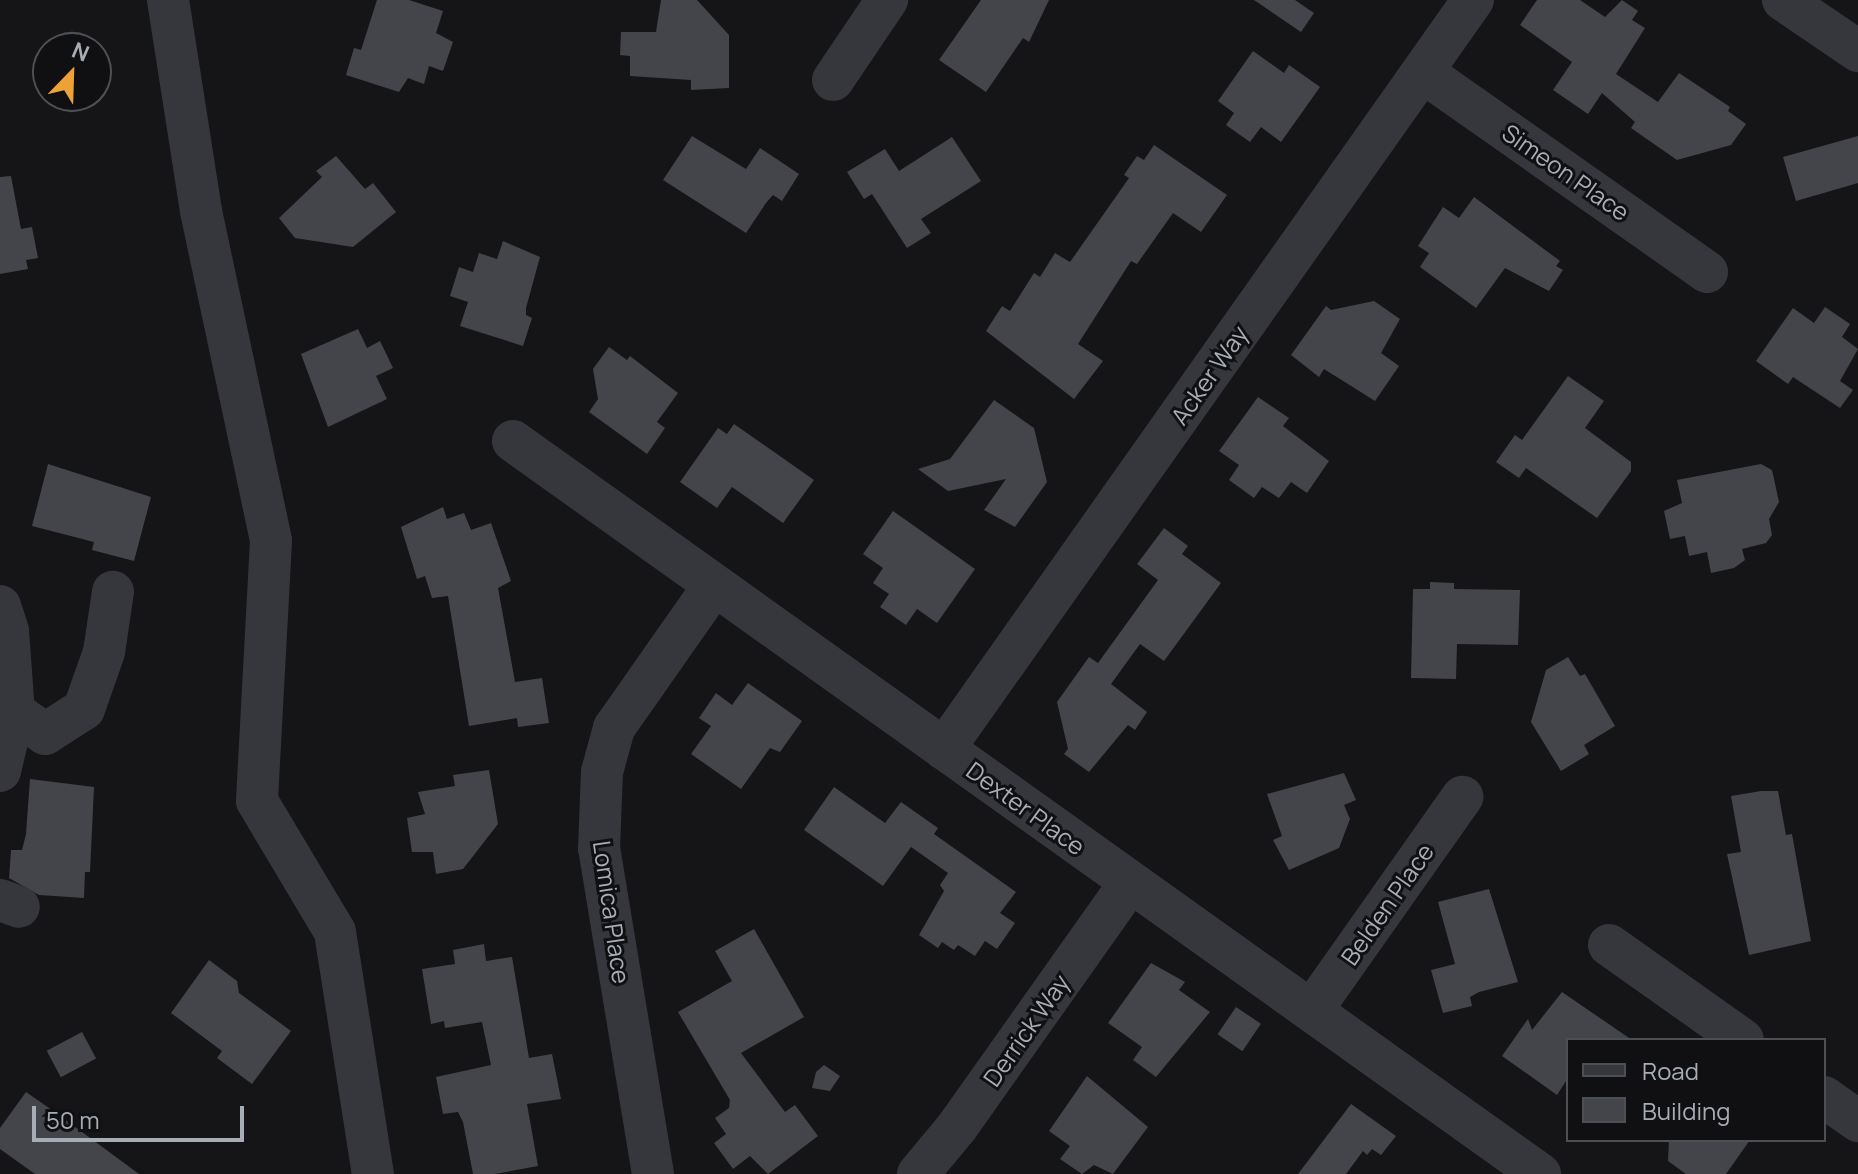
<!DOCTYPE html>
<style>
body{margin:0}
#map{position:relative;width:1858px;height:1174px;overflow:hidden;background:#151517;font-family:Manrope,sans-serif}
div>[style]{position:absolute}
.building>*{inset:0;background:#44454a;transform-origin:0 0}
.minor>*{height:42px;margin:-21px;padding:0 21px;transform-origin:21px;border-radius:21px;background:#36373c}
span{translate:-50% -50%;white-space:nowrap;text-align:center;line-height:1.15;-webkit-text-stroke:6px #101012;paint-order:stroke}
.street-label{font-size:24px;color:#a7adb6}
.legend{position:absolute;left:1566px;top:1038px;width:260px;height:104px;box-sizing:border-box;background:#101012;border:2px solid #4c4f54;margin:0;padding:10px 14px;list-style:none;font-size:24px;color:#a7adb6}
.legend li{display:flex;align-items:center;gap:16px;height:40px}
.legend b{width:40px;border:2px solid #4c4f54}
.north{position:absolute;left:32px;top:32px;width:80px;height:80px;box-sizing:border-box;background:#101012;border:2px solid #4c4f54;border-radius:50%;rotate:23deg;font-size:22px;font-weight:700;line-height:32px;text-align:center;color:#a7adb6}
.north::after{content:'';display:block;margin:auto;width:28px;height:36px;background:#eca237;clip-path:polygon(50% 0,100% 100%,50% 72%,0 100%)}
.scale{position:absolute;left:32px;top:1106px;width:212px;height:36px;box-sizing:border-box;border:4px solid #a7adb6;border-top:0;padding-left:10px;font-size:24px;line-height:28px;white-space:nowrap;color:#a7adb6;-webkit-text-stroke:6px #101012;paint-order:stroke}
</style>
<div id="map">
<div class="building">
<i style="clip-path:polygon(377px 0,409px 0,443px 11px,436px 33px,453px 42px,443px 71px,429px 66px,424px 84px,408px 78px,399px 92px,346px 75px,354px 48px,361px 50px)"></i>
<i style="clip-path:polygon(661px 0,697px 0,729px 35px,729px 88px,691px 90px,691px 80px,630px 76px,630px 56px,620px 55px,621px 32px,656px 32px)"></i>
<i style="clip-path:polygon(981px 0,1049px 0,1029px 42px,1023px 38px,986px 92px,939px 60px)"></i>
<i style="clip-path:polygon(1254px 0,1295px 0,1314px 13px,1301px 32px)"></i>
<i style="clip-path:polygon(1537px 0,1580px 0,1605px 17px,1622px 0,1638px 11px,1632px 20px,1645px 28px,1616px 74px,1658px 102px,1679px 73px,1730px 107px,1728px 111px,1746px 124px,1731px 145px,1677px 160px,1631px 128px,1635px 122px,1602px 93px,1588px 114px,1553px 90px,1572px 62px,1520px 25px)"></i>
<i style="clip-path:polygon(1253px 51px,1284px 73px,1289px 65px,1320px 87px,1281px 142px,1261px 127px,1250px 142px,1226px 125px,1234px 113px,1218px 101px)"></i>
<i style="clip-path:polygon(692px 136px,746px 169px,760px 148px,799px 174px,782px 201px,773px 195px,766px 203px,746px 233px,663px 180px)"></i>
<i style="clip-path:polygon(1858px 136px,1858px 183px,1796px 201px,1783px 157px)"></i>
<i style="clip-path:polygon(952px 137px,981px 181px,921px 219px,931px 233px,907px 248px,872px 194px,864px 199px,847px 172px,885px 149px,899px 171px)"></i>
<i style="clip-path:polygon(1154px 145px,1227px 195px,1201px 232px,1173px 213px,1137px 264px,1131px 261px,1078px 344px,1103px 361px,1074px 399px,986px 331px,1002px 306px,1010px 311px,1034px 273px,1040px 277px,1055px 253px,1070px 262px,1129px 178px,1124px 175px,1137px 156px,1144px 160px)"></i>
<i style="clip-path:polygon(336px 156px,365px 189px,373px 183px,396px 212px,353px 247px,295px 238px,279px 218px,322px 177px,316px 171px)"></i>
<i style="clip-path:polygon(11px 176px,21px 229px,32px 227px,38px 258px,26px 260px,28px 269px,0 274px,0 177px)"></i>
<i style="clip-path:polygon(1474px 197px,1560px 261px,1556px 266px,1563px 270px,1549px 291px,1505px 268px,1476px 308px,1420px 267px,1429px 253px,1418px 246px,1443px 207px,1459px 218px)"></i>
<i style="clip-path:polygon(503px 241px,540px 257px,526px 308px,526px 315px,532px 318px,523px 346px,460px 326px,468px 302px,450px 296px,459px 267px,473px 272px,479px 253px,497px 259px)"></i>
<i style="clip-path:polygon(1374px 301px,1400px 319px,1381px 353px,1399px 366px,1375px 401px,1324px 369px,1319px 377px,1291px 355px,1326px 306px,1331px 310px)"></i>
<i style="clip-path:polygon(1825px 307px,1850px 324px,1842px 337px,1858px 349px,1840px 381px,1853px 390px,1840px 408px,1793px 377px,1788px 384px,1756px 361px,1793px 308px,1814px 323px)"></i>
<i style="clip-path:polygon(358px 329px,367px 348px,380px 341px,393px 368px,376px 376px,387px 399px,328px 427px,301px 354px)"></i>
<i style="clip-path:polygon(609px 347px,627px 360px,630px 356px,678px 393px,657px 422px,665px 428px,647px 454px,589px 412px,598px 399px,593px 369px)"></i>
<i style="clip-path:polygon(1568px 376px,1604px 401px,1585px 428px,1631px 462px,1631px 471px,1597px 518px,1526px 468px,1519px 478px,1496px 462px,1515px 435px,1522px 440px)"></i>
<i style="clip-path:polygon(1258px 397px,1289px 418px,1283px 426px,1329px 461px,1307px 493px,1291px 482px,1279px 498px,1262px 487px,1254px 498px,1229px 480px,1239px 465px,1219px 451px)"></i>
<i style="clip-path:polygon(994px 400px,1034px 428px,1047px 482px,1015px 527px,984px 510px,1006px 479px,948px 491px,918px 469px,950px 459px)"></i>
<i style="clip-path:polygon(734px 424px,814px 480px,783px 523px,732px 487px,717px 508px,680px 482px,718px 428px,727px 434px)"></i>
<i style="clip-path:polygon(48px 464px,151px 497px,134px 561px,92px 550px,94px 542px,32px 526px)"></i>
<i style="clip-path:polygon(1761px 464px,1772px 470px,1779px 502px,1769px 519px,1772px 535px,1766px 543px,1742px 549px,1745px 560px,1734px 568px,1711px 573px,1707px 552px,1689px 556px,1685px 536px,1670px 539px,1664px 511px,1682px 503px,1677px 480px)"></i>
<i style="clip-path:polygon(443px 507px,447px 519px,464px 513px,471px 530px,491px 523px,511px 581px,498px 588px,515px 682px,542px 678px,549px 723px,518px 727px,517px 718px,469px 726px,448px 596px,432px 598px,425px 576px,417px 579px,401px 527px)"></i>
<i style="clip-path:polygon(893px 511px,975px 569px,937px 623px,917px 609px,906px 625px,880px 607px,889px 594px,873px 583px,883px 568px,863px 554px)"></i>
<i style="clip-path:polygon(1164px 528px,1188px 546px,1182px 554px,1221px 583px,1164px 661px,1140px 644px,1111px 684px,1147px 712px,1135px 730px,1128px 725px,1089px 772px,1064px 754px,1068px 749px,1057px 702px,1089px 657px,1098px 663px,1158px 580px,1137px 564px)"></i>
<i style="clip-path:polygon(1430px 582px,1454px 583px,1454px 589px,1520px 590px,1518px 645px,1457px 644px,1456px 679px,1411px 678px,1413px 589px,1430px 589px)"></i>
<i style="clip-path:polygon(1568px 657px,1580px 676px,1585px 674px,1615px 726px,1584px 745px,1589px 754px,1561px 771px,1531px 722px,1546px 670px)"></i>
<i style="clip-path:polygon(748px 683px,802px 721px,780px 752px,770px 748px,741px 789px,691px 754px,711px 726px,699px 718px,716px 693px,732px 705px)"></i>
<i style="clip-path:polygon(489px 770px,498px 824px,463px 869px,436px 874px,433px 852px,412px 852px,407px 818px,425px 814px,418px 792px,455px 786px,453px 775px)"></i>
<i style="clip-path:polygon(1344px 773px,1356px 800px,1344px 805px,1350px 819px,1339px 848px,1289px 870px,1273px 840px,1282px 836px,1267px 794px)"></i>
<i style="clip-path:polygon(30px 779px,94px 787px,90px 872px,85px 872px,84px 898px,39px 895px,9px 878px,11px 850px,22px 850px,26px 834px)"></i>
<i style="clip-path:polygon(834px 787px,885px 823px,901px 802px,938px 828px,934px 834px,1016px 892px,1000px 913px,1015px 923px,997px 949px,985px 941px,975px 956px,958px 945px,954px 950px,942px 942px,938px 948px,919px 935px,944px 891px,940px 885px,948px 873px,911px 847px,883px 886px,804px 830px)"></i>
<i style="clip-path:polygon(1761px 791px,1778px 791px,1786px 835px,1792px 834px,1811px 941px,1749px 955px,1727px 854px,1741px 852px,1731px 796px)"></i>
<i style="clip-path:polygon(1489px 889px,1518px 982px,1479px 992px,1470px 997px,1472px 1006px,1443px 1013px,1431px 970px,1455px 964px,1438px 902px)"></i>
<i style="clip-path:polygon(754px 929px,804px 1017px,741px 1053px,785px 1112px,795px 1105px,818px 1136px,768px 1174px,750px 1156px,733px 1169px,714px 1143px,726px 1134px,715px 1118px,729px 1108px,730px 1100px,678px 1012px,732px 981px,715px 951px)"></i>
<i style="clip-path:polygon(484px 944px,486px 961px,512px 957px,529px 1058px,552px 1054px,561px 1099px,527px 1104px,538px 1166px,495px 1174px,473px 1174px,463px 1122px,458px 1112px,443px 1114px,436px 1077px,491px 1065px,482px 1022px,445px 1028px,444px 1021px,431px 1024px,422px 969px,455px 964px,453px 950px)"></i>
<i style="clip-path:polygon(209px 960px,237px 981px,239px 993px,291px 1031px,252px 1084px,217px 1058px,222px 1051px,171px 1013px)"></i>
<i style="clip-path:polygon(1151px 963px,1185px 982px,1179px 990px,1210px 1012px,1156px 1077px,1133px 1060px,1142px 1047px,1108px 1023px)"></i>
<i style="clip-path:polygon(1562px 992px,1632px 1040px,1568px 1040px,1568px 1078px,1557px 1095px,1502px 1056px,1528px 1019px,1532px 1030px)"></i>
<i style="left:1236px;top:1007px;width:30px;height:33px;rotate:34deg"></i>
<i style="left:82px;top:1032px;width:30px;height:40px;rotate:62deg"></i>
<i style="clip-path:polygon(824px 1065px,840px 1076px,830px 1091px,812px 1088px,816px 1072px)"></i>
<i style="clip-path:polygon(1087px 1076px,1148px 1127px,1113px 1174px,1094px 1165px,1082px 1174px,1060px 1159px,1070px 1146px,1049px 1131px)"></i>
<i style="clip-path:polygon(26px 1092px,59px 1115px,139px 1174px,35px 1174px,0 1149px,0 1128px)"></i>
<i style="clip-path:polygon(1351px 1104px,1396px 1136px,1381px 1155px,1372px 1149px,1367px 1155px,1363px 1151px,1346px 1174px,1298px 1174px)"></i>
<i style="clip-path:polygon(1669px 1140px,1750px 1140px,1726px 1174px,1686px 1174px,1668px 1161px)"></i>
</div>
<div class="minor">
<i style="left:168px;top:0;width:214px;rotate:81.1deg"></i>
<i style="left:201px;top:211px;width:337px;rotate:78deg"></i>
<i style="left:271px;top:541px;width:260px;rotate:93.1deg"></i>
<i style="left:257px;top:801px;width:152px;rotate:59.2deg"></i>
<i style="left:335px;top:932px;width:245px;rotate:81.1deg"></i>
<i style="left:1783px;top:0;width:91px;rotate:34.2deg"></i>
<i style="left:1424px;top:73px;width:346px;rotate:35.1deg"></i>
<i style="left:833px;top:80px;width:97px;rotate:-56deg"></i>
<i style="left:513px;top:441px;width:1262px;rotate:35.52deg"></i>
<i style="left:0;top:606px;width:26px;rotate:72deg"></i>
<i style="left:8px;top:631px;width:81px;rotate:85.8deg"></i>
<i style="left:14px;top:712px;width:38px;rotate:35deg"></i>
<i style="left:45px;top:734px;width:46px;rotate:-32.7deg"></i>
<i style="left:84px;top:709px;width:60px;rotate:-70.7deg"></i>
<i style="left:104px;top:652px;width:61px;rotate:-81.5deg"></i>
<i style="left:944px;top:749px;width:917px;rotate:-54.77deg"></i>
<i style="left:0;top:771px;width:61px;rotate:-76.7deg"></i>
<i style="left:0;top:900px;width:20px;rotate:20deg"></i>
<i style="left:1609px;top:945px;width:164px;rotate:35.3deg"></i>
<i style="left:1312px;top:1010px;width:261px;rotate:-54.8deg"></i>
<i style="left:1824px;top:1097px;width:42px;rotate:35.2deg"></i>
<i style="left:653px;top:1174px;width:329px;rotate:-99.4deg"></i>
<i style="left:599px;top:849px;width:77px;rotate:-87.8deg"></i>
<i style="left:602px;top:772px;width:46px;rotate:-74.7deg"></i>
<i style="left:614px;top:728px;width:174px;rotate:-55deg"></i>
<i style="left:918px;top:1174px;width:61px;rotate:-50.3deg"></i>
<i style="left:957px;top:1127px;width:299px;rotate:-54.7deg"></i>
</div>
<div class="street-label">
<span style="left:1566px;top:172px;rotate:35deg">Simeon Place</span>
<span style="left:1209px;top:375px;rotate:-55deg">Acker Way</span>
<span style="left:1026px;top:808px;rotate:36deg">Dexter Place</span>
<span style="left:1387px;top:904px;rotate:-55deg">Belden Place</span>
<span style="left:612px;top:912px;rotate:82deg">Lomica Place</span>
<span style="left:1026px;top:1030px;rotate:-55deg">Derrick Way</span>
</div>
<ul class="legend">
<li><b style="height:10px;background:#36373c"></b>Road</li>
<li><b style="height:22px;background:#44454a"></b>Building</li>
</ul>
<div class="north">N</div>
<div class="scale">50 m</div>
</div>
